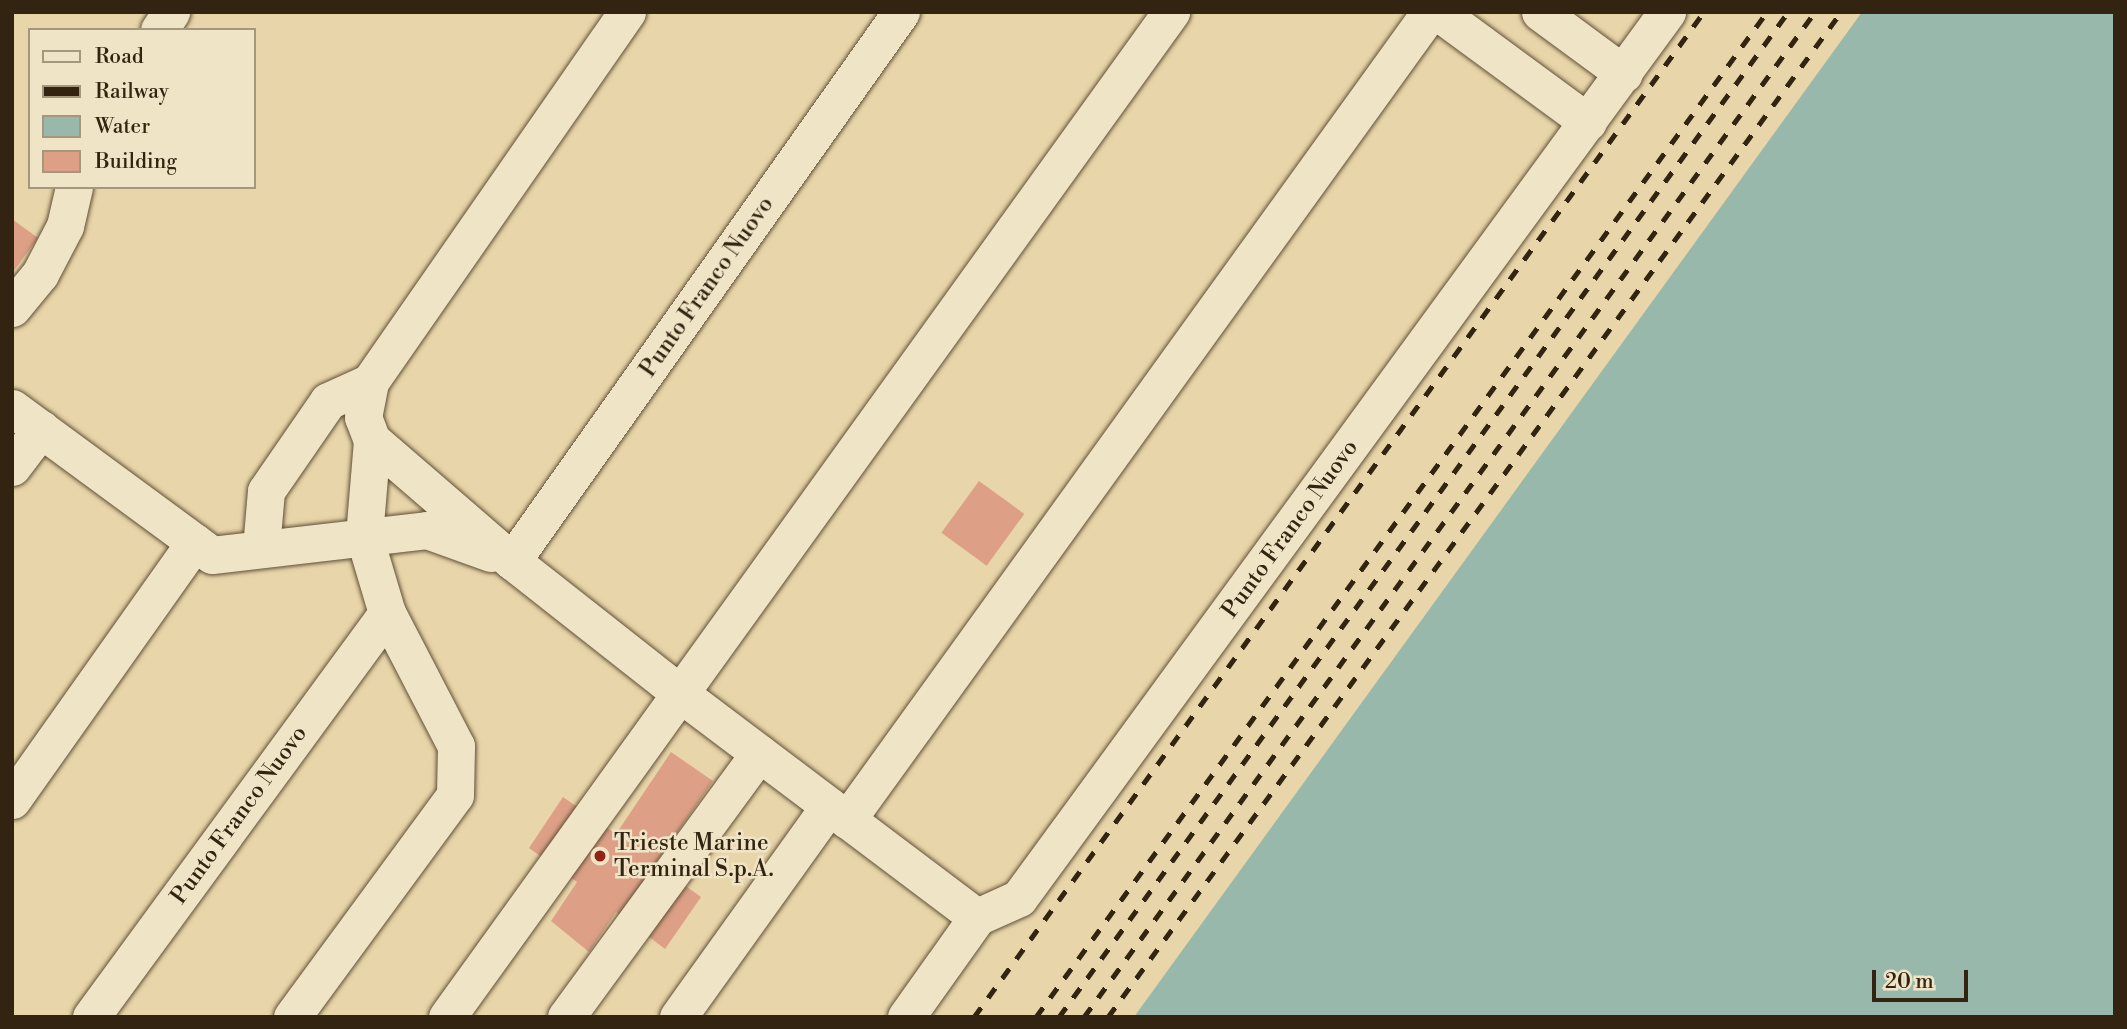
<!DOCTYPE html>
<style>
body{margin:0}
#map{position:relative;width:2127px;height:1029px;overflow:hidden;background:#e8d5a9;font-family:"Libre Bodoni",serif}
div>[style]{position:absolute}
.water>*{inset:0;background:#97b8aa}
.building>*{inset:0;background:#dda087;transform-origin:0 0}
.roads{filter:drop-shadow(0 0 2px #605037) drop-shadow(0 0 2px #605037)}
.minor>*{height:37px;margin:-18.5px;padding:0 18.5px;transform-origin:18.5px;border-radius:18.5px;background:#f0e4c7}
.rail>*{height:5px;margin-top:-2.5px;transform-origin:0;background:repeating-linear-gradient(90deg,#322411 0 12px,transparent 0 24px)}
.dots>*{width:19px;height:19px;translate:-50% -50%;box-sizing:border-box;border:4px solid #f0e4c7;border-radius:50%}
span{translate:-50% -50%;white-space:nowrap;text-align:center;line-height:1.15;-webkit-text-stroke:5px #f0e4c7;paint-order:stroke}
.street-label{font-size:23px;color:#322411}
.poi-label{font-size:23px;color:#322411}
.left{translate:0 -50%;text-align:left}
.frame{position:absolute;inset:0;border:14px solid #322411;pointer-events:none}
.legend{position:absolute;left:28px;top:28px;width:228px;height:161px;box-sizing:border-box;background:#f0e4c7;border:2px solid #a4977e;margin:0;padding:9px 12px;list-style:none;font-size:21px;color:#322411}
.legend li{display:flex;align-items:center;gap:14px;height:35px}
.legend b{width:35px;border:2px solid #a4977e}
.scale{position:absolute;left:1872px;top:970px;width:96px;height:32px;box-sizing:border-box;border:4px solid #322411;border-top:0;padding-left:9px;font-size:21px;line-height:24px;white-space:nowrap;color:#322411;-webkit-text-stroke:5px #f0e4c7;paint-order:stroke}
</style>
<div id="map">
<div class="water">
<i style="clip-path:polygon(1862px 12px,2115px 12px,2115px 1017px,1134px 1017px)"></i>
</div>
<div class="building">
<i style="clip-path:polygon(12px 219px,38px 238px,12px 273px)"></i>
<i style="left:979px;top:481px;width:56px;height:64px;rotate:36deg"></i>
<i style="clip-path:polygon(671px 752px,713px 781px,655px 864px,701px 897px,665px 949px,616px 912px,589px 952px,551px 921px,577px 882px,529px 848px,563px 797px,616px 834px)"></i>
</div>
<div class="roads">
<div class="minor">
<i style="left:627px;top:12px;width:450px;rotate:124.8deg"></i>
<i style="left:370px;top:382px;width:36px;rotate:101deg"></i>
<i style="left:363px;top:417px;width:25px;rotate:69deg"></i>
<i style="left:372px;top:440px;width:185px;rotate:40.8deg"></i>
<i style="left:512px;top:561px;width:216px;rotate:38.2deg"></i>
<i style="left:682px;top:695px;width:369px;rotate:37deg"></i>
<i style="left:1438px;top:12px;width:186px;rotate:36.3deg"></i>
<i style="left:1540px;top:12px;width:104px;rotate:36.4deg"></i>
<i style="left:159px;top:30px;width:22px;rotate:-56deg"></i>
<i style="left:12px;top:308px;width:44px;rotate:-50.5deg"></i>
<i style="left:40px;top:274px;width:54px;rotate:-62.5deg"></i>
<i style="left:65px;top:226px;width:40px;rotate:-77deg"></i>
<i style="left:12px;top:408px;width:248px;rotate:36.3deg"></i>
<i style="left:212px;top:555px;width:216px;rotate:-6.6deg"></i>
<i style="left:427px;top:530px;width:68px;rotate:19.8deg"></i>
<i style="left:12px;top:467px;width:48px;rotate:-52.7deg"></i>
<i style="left:261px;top:548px;width:57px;rotate:-85deg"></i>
<i style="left:266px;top:491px;width:109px;rotate:-55.4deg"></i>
<i style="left:328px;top:401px;width:46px;rotate:-24.3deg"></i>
<i style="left:512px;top:561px;width:673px;rotate:-54.68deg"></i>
<i style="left:12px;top:800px;width:316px;rotate:-54.7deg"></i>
<i style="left:847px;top:820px;width:996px;rotate:-54.19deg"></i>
<i style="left:91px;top:1017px;width:501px;rotate:-53.77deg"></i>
<i style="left:387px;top:613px;width:80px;rotate:-106.6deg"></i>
<i style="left:364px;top:536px;width:96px;rotate:-85.2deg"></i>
<i style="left:292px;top:1017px;width:275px;rotate:-53.7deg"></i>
<i style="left:455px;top:795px;width:49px;rotate:-88.8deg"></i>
<i style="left:456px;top:746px;width:150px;rotate:-117.4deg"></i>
<i style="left:447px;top:1017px;width:1239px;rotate:-54.23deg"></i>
<i style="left:566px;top:1017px;width:327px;rotate:-53.8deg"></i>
<i style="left:678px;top:1017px;width:259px;rotate:-54.4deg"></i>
<i style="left:906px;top:1017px;width:123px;rotate:-54.6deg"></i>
<i style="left:977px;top:917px;width:46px;rotate:-24.3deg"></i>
<i style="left:1019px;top:898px;width:1098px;rotate:-53.82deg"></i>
</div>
</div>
<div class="rail">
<i style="left:974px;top:1017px;width:1242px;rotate:-54.01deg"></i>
<i style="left:1036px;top:1017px;width:1243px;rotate:-53.97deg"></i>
<i style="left:1059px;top:1017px;width:1242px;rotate:-54.04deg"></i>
<i style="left:1084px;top:1017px;width:1243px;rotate:-53.97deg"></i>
<i style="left:1108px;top:1017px;width:1244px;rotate:-53.89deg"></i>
</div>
<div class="dots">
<i style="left:600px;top:856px;background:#8f2418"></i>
</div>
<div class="street-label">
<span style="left:707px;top:287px;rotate:-55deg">Punto Franco Nuovo</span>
<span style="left:1290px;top:529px;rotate:-54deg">Punto Franco Nuovo</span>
<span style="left:239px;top:815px;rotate:-54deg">Punto Franco Nuovo</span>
</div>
<div class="poi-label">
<span class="left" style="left:614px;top:856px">Trieste Marine<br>Terminal S.p.A.</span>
</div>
<div class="frame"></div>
<ul class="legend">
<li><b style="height:9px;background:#f0e4c7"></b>Road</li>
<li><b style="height:9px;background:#322411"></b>Railway</li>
<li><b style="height:19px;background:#97b8aa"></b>Water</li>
<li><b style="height:19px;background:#dda087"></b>Building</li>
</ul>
<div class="scale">20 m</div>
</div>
